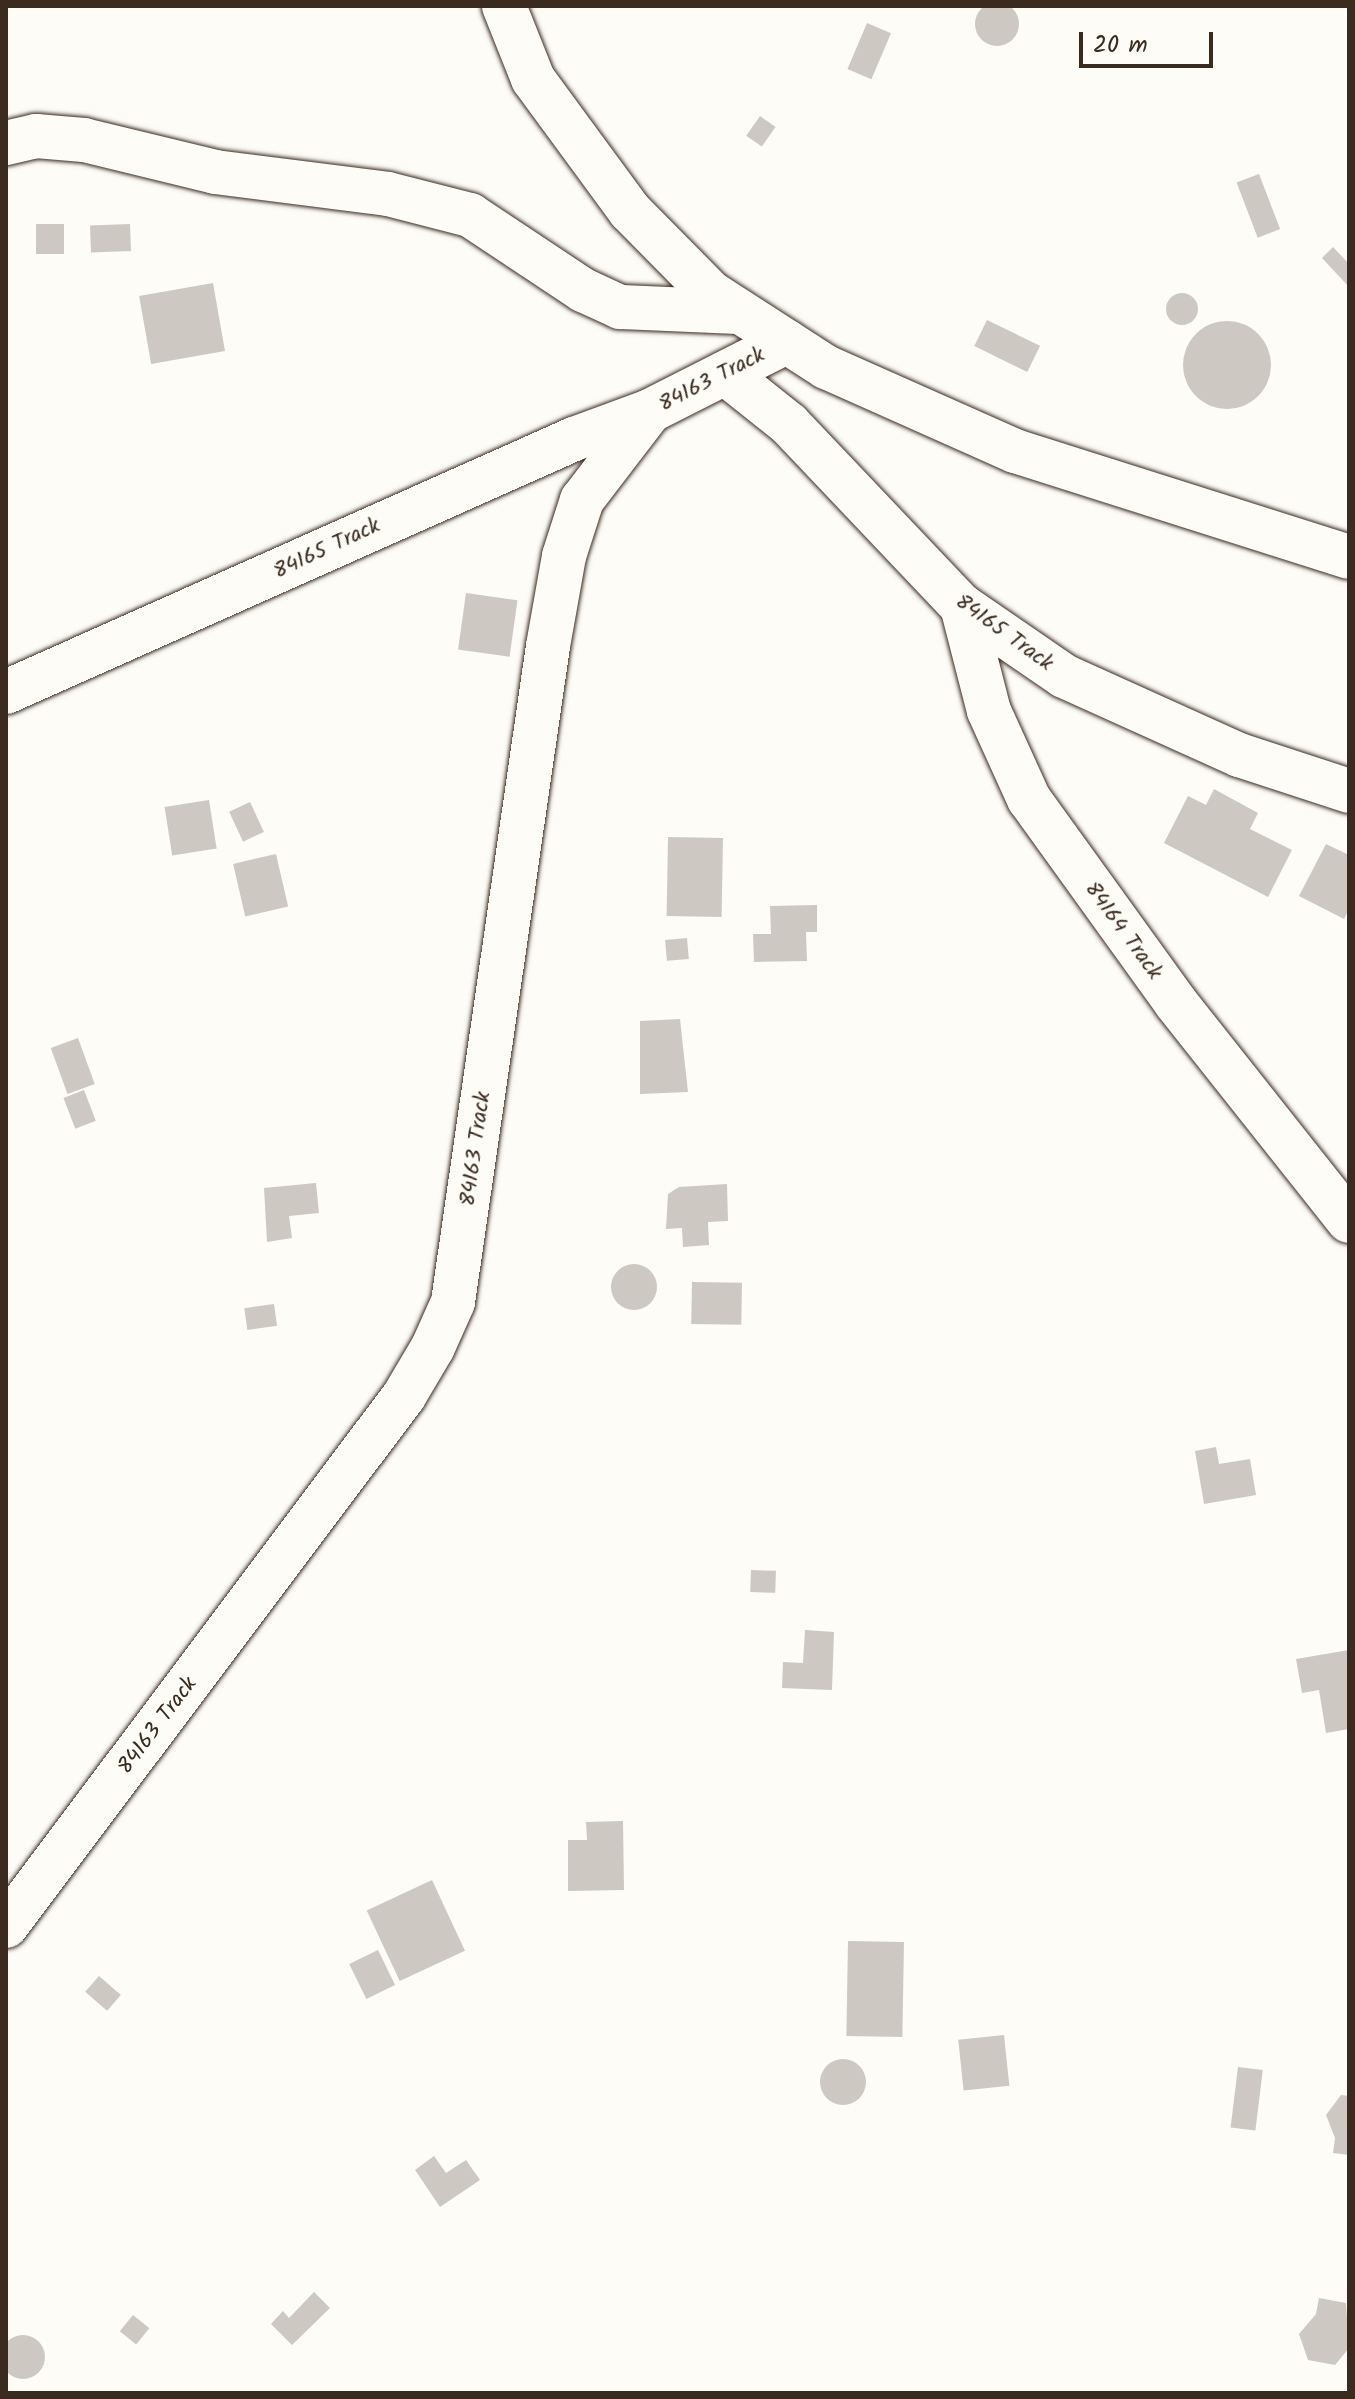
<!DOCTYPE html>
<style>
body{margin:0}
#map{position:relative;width:1355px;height:2399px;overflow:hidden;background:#fdfcf7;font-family:Kalam,sans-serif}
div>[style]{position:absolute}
.building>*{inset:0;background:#cdc8c2;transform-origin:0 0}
.round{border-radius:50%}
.roads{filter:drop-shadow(0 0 2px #3b2a1e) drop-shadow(0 0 2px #3b2a1e)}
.minor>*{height:44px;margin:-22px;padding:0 22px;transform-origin:22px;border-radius:22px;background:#fdfcf7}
span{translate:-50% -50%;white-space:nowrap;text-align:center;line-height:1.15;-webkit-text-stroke:6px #fdfcf7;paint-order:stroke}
.street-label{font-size:22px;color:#3b2a1e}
.frame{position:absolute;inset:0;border:8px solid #3b2a1e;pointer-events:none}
.scale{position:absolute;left:1079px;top:32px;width:134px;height:36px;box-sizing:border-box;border:4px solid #3b2a1e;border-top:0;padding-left:10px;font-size:24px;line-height:28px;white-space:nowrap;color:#3b2a1e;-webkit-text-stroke:6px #fdfcf7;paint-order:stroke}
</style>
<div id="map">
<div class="building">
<i class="round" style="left:975px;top:2px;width:44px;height:44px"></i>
<i style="left:867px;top:23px;width:26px;height:50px;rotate:23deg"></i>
<i style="left:760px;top:116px;width:19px;height:24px;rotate:35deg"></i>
<i style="left:1259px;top:174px;width:59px;height:24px;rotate:69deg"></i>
<i style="left:36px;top:224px;width:28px;height:30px"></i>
<i style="left:130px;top:224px;width:27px;height:40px;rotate:88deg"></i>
<i style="clip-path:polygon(1333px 247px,1349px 264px,1349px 287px,1322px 258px)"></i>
<i style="left:213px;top:283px;width:69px;height:75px;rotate:80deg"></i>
<i class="round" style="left:1166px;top:293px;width:32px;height:32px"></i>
<i style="left:987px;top:320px;width:59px;height:29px;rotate:26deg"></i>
<i class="round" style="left:1183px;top:321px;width:88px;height:88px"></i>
<i style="left:466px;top:593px;width:52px;height:57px;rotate:8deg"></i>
<i style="clip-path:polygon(1214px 789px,1258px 813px,1250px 829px,1292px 850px,1268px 897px,1164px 843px,1188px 796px,1206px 805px)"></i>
<i style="left:209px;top:800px;width:49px;height:45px;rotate:81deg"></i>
<i style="left:250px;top:802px;width:33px;height:23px;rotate:65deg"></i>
<i style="left:668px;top:837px;width:55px;height:79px;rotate:1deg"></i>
<i style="clip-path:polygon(1326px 844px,1349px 855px,1349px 909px,1344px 919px,1299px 896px)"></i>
<i style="left:276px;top:854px;width:54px;height:44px;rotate:77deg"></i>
<i style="clip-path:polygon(817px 905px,817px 932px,806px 932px,807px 961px,754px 962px,753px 934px,771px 934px,770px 906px)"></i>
<i style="left:687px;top:938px;width:21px;height:22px;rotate:85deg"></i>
<i style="clip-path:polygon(680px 1019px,688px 1092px,640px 1094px,640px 1021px)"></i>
<i style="left:78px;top:1038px;width:49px;height:29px;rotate:70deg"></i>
<i style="left:84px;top:1090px;width:33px;height:22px;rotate:69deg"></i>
<i style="clip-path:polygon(316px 1183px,319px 1213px,289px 1216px,292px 1238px,267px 1242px,264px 1188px)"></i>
<i style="clip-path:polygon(727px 1184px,728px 1221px,708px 1222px,709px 1245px,683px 1247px,682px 1228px,666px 1229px,668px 1194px,679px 1187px)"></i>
<i class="round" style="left:611px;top:1264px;width:46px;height:46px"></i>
<i style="left:692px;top:1282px;width:50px;height:42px;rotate:1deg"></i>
<i style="left:274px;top:1304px;width:22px;height:30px;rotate:82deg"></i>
<i style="clip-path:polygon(1216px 1447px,1219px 1464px,1250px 1459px,1256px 1495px,1204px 1504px,1195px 1451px)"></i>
<i style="left:751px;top:1570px;width:25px;height:22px;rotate:2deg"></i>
<i style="clip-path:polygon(805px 1630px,834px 1632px,832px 1690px,782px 1688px,783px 1662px,803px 1663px)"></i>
<i style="clip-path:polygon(1349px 1650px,1349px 1729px,1326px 1733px,1319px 1690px,1302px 1693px,1296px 1659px)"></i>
<i style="clip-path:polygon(623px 1821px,624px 1890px,568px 1891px,568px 1840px,587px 1840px,586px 1822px)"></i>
<i style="left:432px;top:1880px;width:78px;height:72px;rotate:65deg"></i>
<i style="left:848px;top:1941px;width:56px;height:95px;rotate:1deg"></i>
<i style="left:378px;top:1950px;width:39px;height:32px;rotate:64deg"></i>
<i style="left:99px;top:1976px;width:29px;height:21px;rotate:41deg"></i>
<i style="left:1004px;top:2035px;width:51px;height:46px;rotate:84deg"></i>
<i class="round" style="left:820px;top:2059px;width:46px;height:46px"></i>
<i style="left:1238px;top:2067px;width:25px;height:61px;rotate:7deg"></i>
<i style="clip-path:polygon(1341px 2095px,1349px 2096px,1349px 2155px,1333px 2153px,1335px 2138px,1326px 2115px)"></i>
<i style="clip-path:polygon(434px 2156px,446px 2173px,466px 2160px,480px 2180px,440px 2207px,415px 2170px)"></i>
<i style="clip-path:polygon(314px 2292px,330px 2308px,292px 2345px,271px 2324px,283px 2311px,289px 2318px)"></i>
<i style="clip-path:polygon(1319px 2298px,1346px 2303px,1349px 2348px,1335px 2365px,1308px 2360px,1299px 2334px,1316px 2314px)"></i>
<i style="left:133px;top:2315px;width:21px;height:21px;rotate:39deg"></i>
<i class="round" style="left:1px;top:2335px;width:44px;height:44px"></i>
</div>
<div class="roads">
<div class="minor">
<i style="left:504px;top:6px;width:79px;rotate:68.3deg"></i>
<i style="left:533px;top:79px;width:164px;rotate:53.7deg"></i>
<i style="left:630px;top:211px;width:115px;rotate:45.4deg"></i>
<i style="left:711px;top:293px;width:137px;rotate:32.8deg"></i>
<i style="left:826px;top:367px;width:207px;rotate:24deg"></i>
<i style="left:1015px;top:451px;width:350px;rotate:17.6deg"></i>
<i style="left:6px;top:143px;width:31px;rotate:-13deg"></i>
<i style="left:36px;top:136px;width:48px;rotate:4.8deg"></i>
<i style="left:84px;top:140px;width:135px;rotate:13.7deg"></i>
<i style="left:215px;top:172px;width:174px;rotate:7.2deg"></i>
<i style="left:388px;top:194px;width:85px;rotate:14.4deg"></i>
<i style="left:470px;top:215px;width:136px;rotate:33.6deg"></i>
<i style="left:583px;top:290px;width:41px;rotate:24.7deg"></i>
<i style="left:620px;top:307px;width:119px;rotate:2.4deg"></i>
<i style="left:725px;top:373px;width:82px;rotate:38.6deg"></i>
<i style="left:789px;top:424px;width:251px;rotate:46.5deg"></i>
<i style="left:962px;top:606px;width:124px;rotate:34.5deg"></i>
<i style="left:1064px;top:676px;width:192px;rotate:24.3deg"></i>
<i style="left:1239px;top:755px;width:116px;rotate:18.1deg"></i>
<i style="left:962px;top:606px;width:108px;rotate:75.6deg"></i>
<i style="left:989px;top:711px;width:97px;rotate:65.6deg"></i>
<i style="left:1029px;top:799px;width:251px;rotate:54.2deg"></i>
<i style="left:1176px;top:1003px;width:278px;rotate:51.6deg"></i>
<i style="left:6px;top:692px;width:622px;rotate:-24.01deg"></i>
<i style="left:574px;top:439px;width:81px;rotate:-20.2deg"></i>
<i style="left:6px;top:1926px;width:663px;rotate:-53.1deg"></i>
<i style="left:404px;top:1396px;width:57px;rotate:-59.4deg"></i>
<i style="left:433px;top:1347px;width:49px;rotate:-66deg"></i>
<i style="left:453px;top:1302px;width:663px;rotate:-81.76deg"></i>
<i style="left:548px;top:646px;width:91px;rotate:-79.9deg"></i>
<i style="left:564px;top:556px;width:59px;rotate:-72.2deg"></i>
<i style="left:582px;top:500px;width:112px;rotate:-52.6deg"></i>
<i style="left:650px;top:411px;width:153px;rotate:-26.9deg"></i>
</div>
</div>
<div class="street-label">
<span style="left:712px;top:380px;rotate:-27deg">84163 Track</span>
<span style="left:327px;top:549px;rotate:-25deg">84165 Track</span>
<span style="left:1004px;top:633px;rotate:36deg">84165 Track</span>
<span style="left:1123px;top:931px;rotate:54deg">84164 Track</span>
<span style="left:476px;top:1149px;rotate:-82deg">84163 Track</span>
<span style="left:158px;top:1726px;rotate:-53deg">84163 Track</span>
</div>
<div class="frame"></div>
<div class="scale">20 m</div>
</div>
